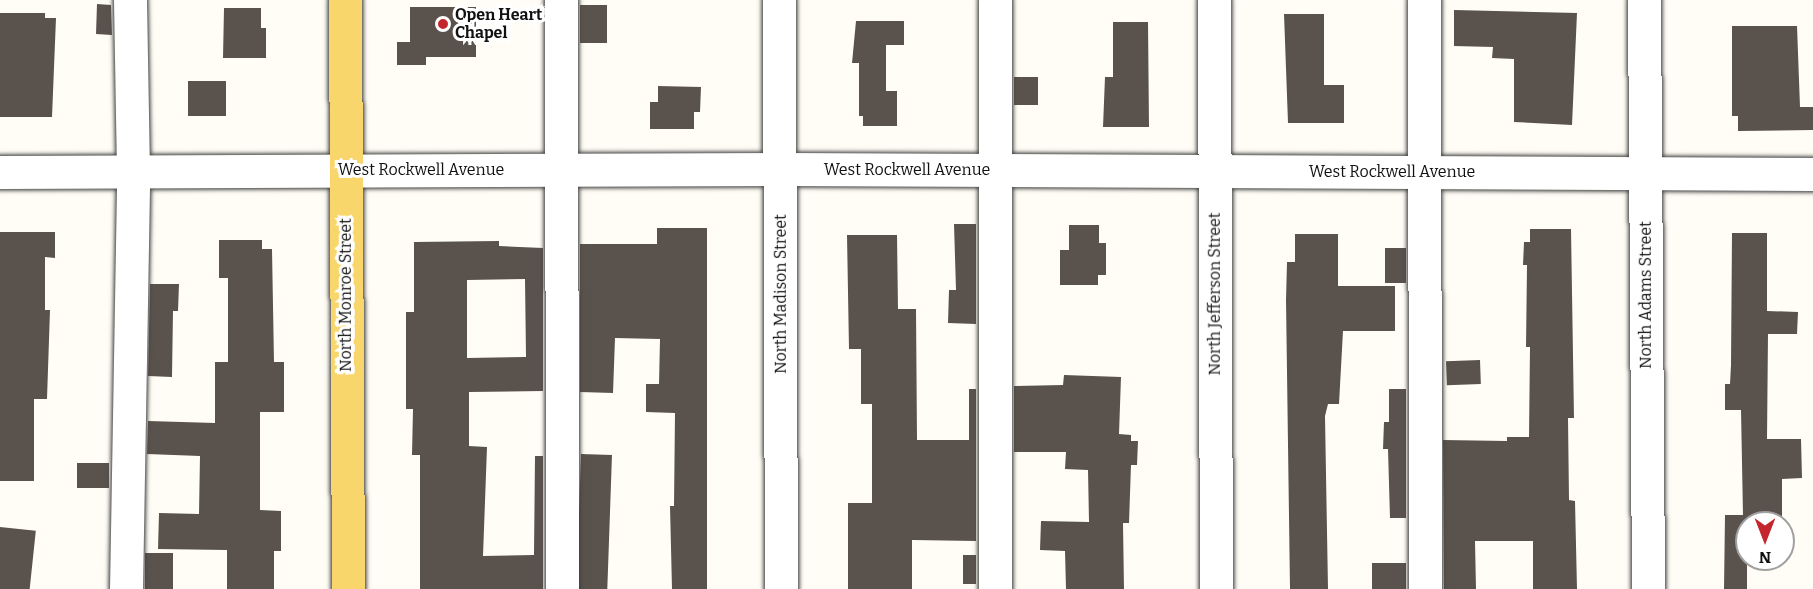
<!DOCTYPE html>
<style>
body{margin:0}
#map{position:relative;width:1813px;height:589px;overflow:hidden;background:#fffdf5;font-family:Bitter,serif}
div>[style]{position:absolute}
.building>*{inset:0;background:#5a524d;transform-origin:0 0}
.roads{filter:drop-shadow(0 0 2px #444) drop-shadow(0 0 2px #444)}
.minor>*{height:33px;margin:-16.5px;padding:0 16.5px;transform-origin:16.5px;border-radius:16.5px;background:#fff}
.major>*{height:33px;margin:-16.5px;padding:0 16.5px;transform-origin:16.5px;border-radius:16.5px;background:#f9d66b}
.dots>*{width:16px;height:16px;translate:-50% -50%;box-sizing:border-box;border:3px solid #fff;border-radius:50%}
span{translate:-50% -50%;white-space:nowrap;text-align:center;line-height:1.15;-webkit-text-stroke:6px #fff;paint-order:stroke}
.poi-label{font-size:16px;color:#111;font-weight:700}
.left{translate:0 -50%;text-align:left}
.street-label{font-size:16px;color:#111}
.north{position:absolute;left:1735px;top:511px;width:60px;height:60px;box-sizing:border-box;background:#fff;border:2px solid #a0a0a0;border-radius:50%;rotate:180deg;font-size:16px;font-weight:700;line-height:24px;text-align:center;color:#111}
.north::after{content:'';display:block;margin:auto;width:21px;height:27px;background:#c4262e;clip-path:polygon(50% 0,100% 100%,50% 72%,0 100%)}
</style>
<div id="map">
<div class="building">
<i style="clip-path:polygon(97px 4px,111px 5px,112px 35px,96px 34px)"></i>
<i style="left:580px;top:5px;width:27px;height:38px"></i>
<i style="clip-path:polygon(410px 7px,476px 7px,476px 57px,426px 57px,426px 65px,397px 65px,397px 42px,410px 42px)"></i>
<i style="clip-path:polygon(224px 8px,261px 8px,261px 28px,266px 28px,266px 58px,223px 58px)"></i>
<i style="clip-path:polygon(1454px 10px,1577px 13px,1572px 125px,1514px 122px,1514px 59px,1492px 58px,1493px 47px,1454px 46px)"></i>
<i style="clip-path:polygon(0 13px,45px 13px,45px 18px,56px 18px,52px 117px,0 117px)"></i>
<i style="clip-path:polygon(1284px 14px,1324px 14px,1324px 85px,1344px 85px,1344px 123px,1288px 123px)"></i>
<i style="clip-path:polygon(856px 21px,904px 21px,904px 45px,886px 45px,886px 91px,897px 91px,897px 126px,863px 126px,863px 116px,859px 116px,859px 63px,852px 63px)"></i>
<i style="clip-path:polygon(1113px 22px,1148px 22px,1149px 127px,1103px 127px,1105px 77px,1113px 77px)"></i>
<i style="clip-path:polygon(1732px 26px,1797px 26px,1800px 107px,1813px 107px,1813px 130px,1738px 131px,1738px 116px,1732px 116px)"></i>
<i style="left:1014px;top:77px;width:24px;height:28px"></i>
<i style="left:226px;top:81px;width:35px;height:38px;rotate:90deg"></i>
<i style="clip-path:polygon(658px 86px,701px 87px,700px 112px,694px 112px,694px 129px,650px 129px,650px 102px,658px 102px)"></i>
<i style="clip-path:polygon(954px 224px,976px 224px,976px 324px,948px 323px,949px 290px,956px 290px)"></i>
<i style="clip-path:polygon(1069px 225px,1099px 225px,1099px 243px,1106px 243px,1106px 275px,1098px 275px,1098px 285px,1060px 285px,1060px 250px,1069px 250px)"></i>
<i style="clip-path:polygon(657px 228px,707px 228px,707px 589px,672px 589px,670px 506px,674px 506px,675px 413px,646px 412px,646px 384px,659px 384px,660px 339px,615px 338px,613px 393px,580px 392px,580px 244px,657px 244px)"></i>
<i style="clip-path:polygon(1530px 229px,1571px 229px,1574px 418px,1568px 418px,1569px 500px,1575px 501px,1577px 589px,1533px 589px,1533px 541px,1475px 541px,1476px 589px,1444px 589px,1443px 440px,1507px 441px,1507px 437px,1529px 437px,1530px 347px,1526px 347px,1527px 265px,1523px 265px,1524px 242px,1530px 242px)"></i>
<i style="clip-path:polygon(0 232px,55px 232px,55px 258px,45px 257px,45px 310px,50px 310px,47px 399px,34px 399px,34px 481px,0 481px)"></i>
<i style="clip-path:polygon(1732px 233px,1767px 233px,1767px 311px,1798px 312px,1797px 334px,1768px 334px,1767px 439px,1801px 439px,1802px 478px,1782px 479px,1782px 523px,1747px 523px,1747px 589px,1724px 589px,1725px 515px,1743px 515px,1741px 410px,1725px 410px,1725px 384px,1730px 384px,1731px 365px)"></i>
<i style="clip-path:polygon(1295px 234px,1338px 234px,1338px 286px,1395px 286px,1395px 331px,1343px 331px,1339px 404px,1328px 404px,1325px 416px,1328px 589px,1290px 589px,1286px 300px,1287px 262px,1295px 262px)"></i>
<i style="clip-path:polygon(847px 235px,897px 235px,898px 309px,916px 309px,917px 440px,969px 440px,969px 389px,976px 389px,976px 541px,912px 540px,912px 589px,848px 589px,848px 503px,872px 503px,872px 404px,861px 404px,861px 349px,849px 349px)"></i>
<i style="clip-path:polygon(219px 240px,262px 240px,262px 249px,272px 249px,274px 362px,284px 362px,284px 412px,260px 412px,260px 510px,281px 511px,281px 551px,274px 551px,274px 589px,227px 589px,227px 550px,158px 549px,159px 513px,199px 514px,200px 456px,147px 454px,148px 421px,215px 423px,215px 362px,228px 362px,228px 278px,219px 278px)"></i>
<i style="clip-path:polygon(evenodd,499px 241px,499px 246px,543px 248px,543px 391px,469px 392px,469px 446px,487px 447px,483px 556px,534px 555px,535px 456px,543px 456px,543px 589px,420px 589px,420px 455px,412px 455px,413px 409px,406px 409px,406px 312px,414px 312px,414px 242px,499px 241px,525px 279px,526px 357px,467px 358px,467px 280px,525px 279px)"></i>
<i style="left:1385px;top:248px;width:21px;height:35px"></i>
<i style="clip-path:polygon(150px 284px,179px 284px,178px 311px,173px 311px,172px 377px,148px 376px)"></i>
<i style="left:1480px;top:360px;width:24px;height:34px;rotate:88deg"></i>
<i style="clip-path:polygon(1064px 375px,1121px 377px,1119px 434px,1131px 435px,1131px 441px,1138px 441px,1137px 465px,1131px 465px,1129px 523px,1123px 523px,1124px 589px,1066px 589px,1065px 551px,1040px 550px,1041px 521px,1089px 522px,1088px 470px,1065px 469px,1066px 452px,1014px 452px,1014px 386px,1063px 385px)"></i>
<i style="clip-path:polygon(1389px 389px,1406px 389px,1406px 518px,1390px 518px,1388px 449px,1383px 449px,1384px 422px,1389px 422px)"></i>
<i style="left:581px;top:454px;width:31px;height:135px;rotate:2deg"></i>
<i style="left:77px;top:463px;width:32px;height:25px"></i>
<i style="left:0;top:527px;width:36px;height:62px;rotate:6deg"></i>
<i style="left:173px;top:553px;width:36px;height:28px;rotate:90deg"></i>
<i style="left:976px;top:555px;width:29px;height:13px;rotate:90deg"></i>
<i style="left:1406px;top:563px;width:26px;height:34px;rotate:90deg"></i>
</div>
<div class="roads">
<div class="minor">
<i style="left:561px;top:0;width:589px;rotate:89.9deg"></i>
<i style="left:779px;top:0;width:589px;rotate:89.81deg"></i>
<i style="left:995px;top:0;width:589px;rotate:90deg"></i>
<i style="left:1214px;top:0;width:589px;rotate:89.81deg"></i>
<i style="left:1424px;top:0;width:589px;rotate:89.9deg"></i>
<i style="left:1644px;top:0;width:589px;rotate:89.61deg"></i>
<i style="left:0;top:172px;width:782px;rotate:-0.22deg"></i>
<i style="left:782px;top:169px;width:1031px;rotate:0.28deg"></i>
<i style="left:126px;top:589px;width:417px;rotate:-89deg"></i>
<i style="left:133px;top:172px;width:172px;rotate:-91deg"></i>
</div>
<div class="major">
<i style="left:345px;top:0;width:589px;rotate:89.71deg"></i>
</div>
</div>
<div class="dots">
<i style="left:443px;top:24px;background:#c4262e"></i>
</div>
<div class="poi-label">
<span class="left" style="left:455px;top:24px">Open Heart<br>Chapel</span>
</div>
<div class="street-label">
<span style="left:421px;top:170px">West Rockwell Avenue</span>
<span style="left:907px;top:170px">West Rockwell Avenue</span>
<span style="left:1392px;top:172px">West Rockwell Avenue</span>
<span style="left:781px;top:294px;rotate:-90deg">North Madison Street</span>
<span style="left:1215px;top:294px;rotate:-90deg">North Jefferson Street</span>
<span style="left:346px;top:295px;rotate:-90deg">North Monroe Street</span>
<span style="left:1646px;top:295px;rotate:-90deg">North Adams Street</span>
</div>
<div class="north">N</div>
</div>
